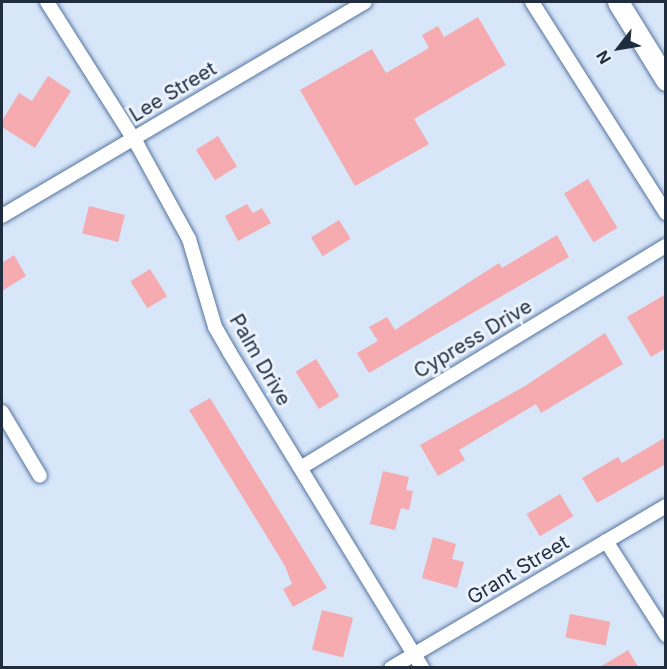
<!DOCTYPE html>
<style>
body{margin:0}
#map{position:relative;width:667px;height:669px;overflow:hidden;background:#d7e6f9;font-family:Inter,sans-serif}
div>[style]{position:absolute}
.building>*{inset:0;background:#f5abaf;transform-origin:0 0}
.roads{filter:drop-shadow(0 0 2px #5474a0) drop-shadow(0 0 2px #5474a0)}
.minor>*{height:14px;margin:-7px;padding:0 7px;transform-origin:7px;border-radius:7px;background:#fff}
.primary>*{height:21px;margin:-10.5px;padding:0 10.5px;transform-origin:10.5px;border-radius:10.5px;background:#fff}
span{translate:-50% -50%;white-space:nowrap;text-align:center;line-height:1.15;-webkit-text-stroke:6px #ebf2fc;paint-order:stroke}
.street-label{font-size:20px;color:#1f2d3f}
.frame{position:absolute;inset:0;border:3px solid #1f2d3f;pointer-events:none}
.north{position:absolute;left:589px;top:18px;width:60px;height:60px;-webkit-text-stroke:4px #ebf2fc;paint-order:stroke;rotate:239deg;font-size:16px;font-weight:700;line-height:24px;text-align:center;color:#1f2d3f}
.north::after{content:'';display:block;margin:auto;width:21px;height:27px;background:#1f2d3f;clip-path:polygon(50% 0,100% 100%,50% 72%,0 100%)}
</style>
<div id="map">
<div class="building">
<i style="clip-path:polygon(478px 17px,506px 65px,414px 119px,429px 144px,355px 186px,300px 90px,372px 49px,386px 73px,429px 48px,422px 35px,438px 26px,444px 37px)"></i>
<i style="clip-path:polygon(48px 76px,71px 91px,35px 148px,2px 127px,2px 121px,19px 93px,32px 101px)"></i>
<i style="left:218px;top:136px;width:36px;height:26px;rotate:58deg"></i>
<i style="left:588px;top:179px;width:57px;height:28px;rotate:59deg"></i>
<i style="clip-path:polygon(247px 204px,253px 213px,262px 208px,271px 223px,238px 241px,225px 216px)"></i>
<i style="left:89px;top:206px;width:37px;height:28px;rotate:14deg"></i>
<i style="left:339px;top:220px;width:22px;height:33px;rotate:58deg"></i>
<i style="clip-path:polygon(557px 235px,569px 257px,369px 373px,357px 353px,378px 341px,369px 327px,387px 317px,395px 330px,499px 263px,502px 268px)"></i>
<i style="clip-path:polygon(14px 255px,26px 276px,2px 291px,2px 263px)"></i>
<i style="left:150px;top:269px;width:32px;height:23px;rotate:58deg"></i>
<i style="clip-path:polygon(666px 294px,666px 348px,651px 357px,627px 317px)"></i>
<i style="clip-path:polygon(605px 333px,623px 364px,541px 413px,536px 404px,459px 450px,465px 460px,438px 476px,420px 445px,525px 386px)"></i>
<i style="left:316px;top:359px;width:44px;height:24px;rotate:58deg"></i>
<i style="clip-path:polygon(210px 398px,327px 588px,293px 607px,283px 589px,292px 584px,285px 566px,189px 410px)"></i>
<i style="clip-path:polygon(666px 437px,666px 464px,597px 503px,582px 478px,618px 457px,622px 463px)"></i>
<i style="clip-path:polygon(383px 471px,409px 477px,406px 490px,413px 491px,409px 510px,401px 508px,395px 530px,370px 524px)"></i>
<i style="left:560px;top:494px;width:26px;height:39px;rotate:59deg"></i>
<i style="clip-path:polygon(433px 537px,456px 544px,452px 559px,464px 562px,457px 588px,422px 578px)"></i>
<i style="left:322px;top:610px;width:32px;height:41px;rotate:14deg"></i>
<i style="left:570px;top:614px;width:41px;height:24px;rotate:11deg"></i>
<i style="clip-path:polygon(628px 650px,639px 668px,598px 668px,620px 655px)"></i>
</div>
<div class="roads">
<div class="minor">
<i style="left:47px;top:2px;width:170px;rotate:57.7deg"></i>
<i style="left:138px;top:146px;width:106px;rotate:61.3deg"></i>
<i style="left:189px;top:239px;width:92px;rotate:73.5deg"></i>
<i style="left:215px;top:327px;width:30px;rotate:60deg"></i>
<i style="left:230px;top:353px;width:369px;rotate:58.6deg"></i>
<i style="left:532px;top:2px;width:250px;rotate:57.6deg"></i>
<i style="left:2px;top:216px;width:421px;rotate:-30.5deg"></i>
<i style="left:2px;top:412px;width:74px;rotate:59.3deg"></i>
<i style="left:302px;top:467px;width:426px;rotate:-31.3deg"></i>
<i style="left:606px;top:541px;width:112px;rotate:57.4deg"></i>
<i style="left:391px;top:668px;width:319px;rotate:-30.5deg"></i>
</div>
<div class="primary">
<i style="left:618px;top:2px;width:92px;rotate:58.4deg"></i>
</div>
</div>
<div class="street-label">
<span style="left:173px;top:92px;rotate:-31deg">Lee Street</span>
<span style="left:473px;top:339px;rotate:-31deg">Cypress Drive</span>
<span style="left:260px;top:360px;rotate:60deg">Palm Drive</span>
<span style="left:518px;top:570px;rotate:-31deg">Grant Street</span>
</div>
<div class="frame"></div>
<div class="north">N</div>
</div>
